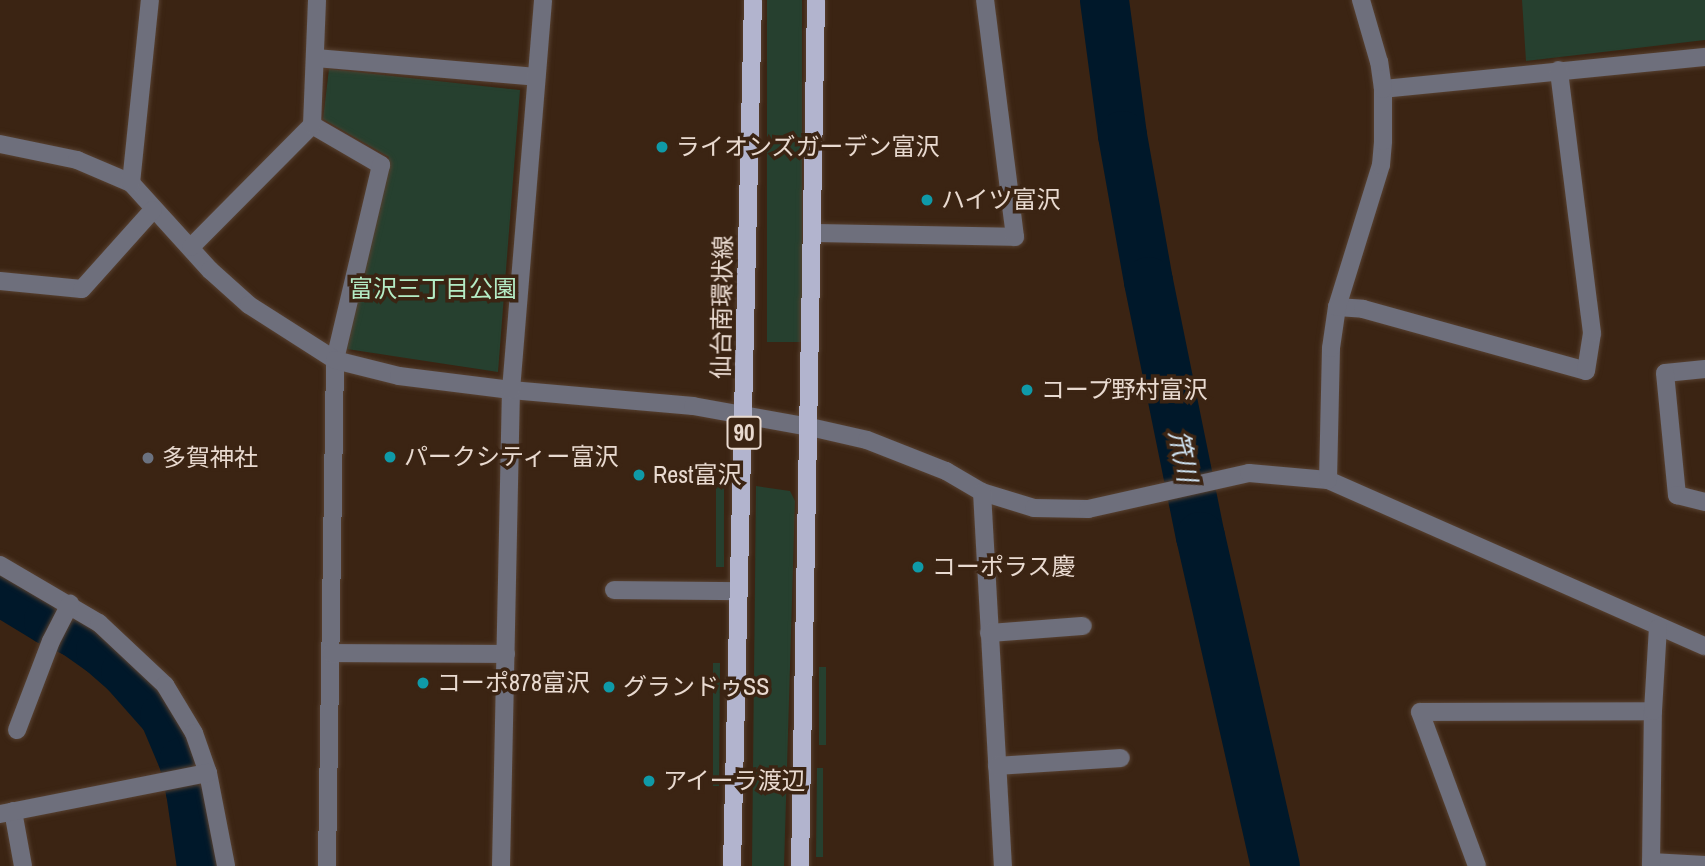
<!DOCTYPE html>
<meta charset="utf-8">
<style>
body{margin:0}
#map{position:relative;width:1705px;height:866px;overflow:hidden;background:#3b2413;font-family:"Archivo Narrow","Noto Sans JP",sans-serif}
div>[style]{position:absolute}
.green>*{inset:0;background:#26402f;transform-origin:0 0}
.river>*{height:49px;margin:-24.5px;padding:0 24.5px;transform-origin:24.5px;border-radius:24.5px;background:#00182a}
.roads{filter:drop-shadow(0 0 2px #574131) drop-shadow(0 0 2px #574131)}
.minor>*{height:18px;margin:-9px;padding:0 9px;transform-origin:9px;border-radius:9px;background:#6e6f7c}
.major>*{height:18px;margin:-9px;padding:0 9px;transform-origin:9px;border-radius:9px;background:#b2b4ce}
.dots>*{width:19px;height:19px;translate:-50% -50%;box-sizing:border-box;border:4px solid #3b2413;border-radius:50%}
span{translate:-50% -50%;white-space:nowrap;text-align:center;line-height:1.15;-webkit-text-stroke:7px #3b2413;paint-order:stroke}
.shield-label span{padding:2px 5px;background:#3b2413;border:2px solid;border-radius:5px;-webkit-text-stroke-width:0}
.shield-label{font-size:23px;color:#e9dad0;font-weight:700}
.poi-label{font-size:24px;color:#e9dad0}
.left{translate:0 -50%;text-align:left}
.park-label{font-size:24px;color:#b4ecc5}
.street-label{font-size:24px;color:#e9dad0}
.water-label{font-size:26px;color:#d2e7f7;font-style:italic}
</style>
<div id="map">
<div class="green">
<i style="left:767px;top:0;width:35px;height:342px"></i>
<i style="clip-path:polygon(1522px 0,1705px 0,1705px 40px,1526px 61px)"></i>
<i style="clip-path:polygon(329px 69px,520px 90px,498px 372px,347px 349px,389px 157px,323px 119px)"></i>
<i style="left:716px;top:485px;width:8px;height:82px"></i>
<i style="clip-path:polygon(756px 486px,790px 491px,795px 501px,784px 866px,752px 866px)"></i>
<i style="clip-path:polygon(713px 663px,720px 663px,719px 786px,713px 786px)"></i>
<i style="left:819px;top:667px;width:7px;height:78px"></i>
<i style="clip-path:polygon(817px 768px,823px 768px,823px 857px,816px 857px)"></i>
</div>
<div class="river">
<i style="left:1104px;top:0;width:136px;rotate:82.4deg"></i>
<i style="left:1122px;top:135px;width:148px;rotate:79.9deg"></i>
<i style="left:1148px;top:281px;width:260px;rotate:78.5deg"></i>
<i style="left:1200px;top:536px;width:338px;rotate:77.2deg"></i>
<i style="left:0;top:591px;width:56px;rotate:31.1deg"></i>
<i style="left:48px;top:620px;width:29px;rotate:25deg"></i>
<i style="left:74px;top:632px;width:32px;rotate:35deg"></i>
<i style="left:100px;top:650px;width:33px;rotate:41deg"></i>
<i style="left:125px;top:672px;width:59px;rotate:48.4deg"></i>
<i style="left:164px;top:716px;width:49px;rotate:67.1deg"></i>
<i style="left:183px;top:761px;width:31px;rotate:77deg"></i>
<i style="left:190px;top:791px;width:76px;rotate:81.7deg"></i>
</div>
<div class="roads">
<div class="minor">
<i style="left:316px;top:58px;width:221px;rotate:4.9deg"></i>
<i style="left:1383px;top:89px;width:324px;rotate:-5.7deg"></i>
<i style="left:312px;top:125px;width:80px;rotate:30.1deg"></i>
<i style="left:381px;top:165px;width:200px;rotate:103.3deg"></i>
<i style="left:335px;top:360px;width:506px;rotate:90.91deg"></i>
<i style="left:0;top:144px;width:79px;rotate:11.7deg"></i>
<i style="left:77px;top:160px;width:59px;rotate:23.1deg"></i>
<i style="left:131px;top:183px;width:118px;rotate:47.8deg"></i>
<i style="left:210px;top:270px;width:52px;rotate:41.9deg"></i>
<i style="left:249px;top:305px;width:102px;rotate:32.6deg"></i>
<i style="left:335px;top:360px;width:66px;rotate:14deg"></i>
<i style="left:399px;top:376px;width:113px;rotate:7.1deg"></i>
<i style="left:511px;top:390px;width:183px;rotate:5deg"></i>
<i style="left:693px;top:406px;width:119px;rotate:10.2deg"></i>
<i style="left:810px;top:427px;width:58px;rotate:12.8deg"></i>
<i style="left:867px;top:440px;width:85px;rotate:21.4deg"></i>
<i style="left:946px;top:471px;width:42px;rotate:30.3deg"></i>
<i style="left:982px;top:492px;width:54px;rotate:17.1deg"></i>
<i style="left:1034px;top:508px;width:54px;rotate:1.1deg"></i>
<i style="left:1088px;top:509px;width:165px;rotate:-12.6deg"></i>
<i style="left:1249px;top:473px;width:79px;rotate:5.1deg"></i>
<i style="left:1328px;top:480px;width:412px;rotate:23.8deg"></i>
<i style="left:131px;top:183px;width:184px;rotate:-84.1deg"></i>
<i style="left:813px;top:233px;width:202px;rotate:1.1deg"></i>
<i style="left:1015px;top:237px;width:239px;rotate:-97.2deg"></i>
<i style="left:191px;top:247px;width:172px;rotate:-45.2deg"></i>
<i style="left:312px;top:125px;width:125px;rotate:-87.7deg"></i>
<i style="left:0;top:281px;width:82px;rotate:5.6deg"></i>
<i style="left:82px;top:289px;width:106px;rotate:-48.1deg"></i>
<i style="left:1337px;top:307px;width:26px;rotate:4deg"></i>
<i style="left:1363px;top:309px;width:231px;rotate:15.5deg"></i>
<i style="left:1586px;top:371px;width:38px;rotate:-81deg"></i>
<i style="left:1592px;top:333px;width:265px;rotate:-97.2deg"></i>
<i style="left:1705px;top:369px;width:40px;rotate:174.3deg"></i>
<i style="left:1665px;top:373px;width:123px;rotate:84.4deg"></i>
<i style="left:1677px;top:495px;width:29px;rotate:14deg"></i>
<i style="left:1328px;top:480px;width:132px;rotate:-88.7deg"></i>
<i style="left:1331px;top:348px;width:41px;rotate:-81.7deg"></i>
<i style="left:1337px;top:307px;width:149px;rotate:-72.8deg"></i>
<i style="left:1381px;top:165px;width:24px;rotate:-85deg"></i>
<i style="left:1383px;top:141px;width:52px;rotate:-90deg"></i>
<i style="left:1383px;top:89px;width:27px;rotate:-98deg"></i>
<i style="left:1379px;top:62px;width:65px;rotate:-106.2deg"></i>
<i style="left:982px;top:492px;width:375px;rotate:86.8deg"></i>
<i style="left:0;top:565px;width:115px;rotate:30.4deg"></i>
<i style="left:99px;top:623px;width:91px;rotate:43.2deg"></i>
<i style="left:165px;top:685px;width:56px;rotate:58.9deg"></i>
<i style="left:194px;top:733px;width:42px;rotate:70.7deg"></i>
<i style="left:208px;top:773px;width:95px;rotate:79deg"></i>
<i style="left:614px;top:590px;width:125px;rotate:0.5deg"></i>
<i style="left:989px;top:633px;width:94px;rotate:-4.3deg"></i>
<i style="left:331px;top:653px;width:175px;rotate:0.3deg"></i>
<i style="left:17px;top:730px;width:95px;rotate:-69.1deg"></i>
<i style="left:51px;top:641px;width:42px;rotate:-62.8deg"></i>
<i style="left:997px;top:766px;width:124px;rotate:-3.7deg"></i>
<i style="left:13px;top:811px;width:56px;rotate:79.7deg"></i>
<i style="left:0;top:814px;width:212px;rotate:-11.2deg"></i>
<i style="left:1651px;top:862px;width:54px;rotate:3.2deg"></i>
<i style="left:501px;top:866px;width:476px;rotate:-88.8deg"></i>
<i style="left:511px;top:390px;width:391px;rotate:-85.3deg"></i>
<i style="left:1477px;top:866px;width:164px;rotate:-110.3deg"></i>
<i style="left:1420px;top:712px;width:233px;rotate:-0.2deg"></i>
<i style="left:1651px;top:866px;width:155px;rotate:-89.3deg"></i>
<i style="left:1653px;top:711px;width:83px;rotate:-86.6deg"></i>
</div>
<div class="major">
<i style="left:732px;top:866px;width:866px;rotate:-88.61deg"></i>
<i style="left:800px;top:866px;width:866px;rotate:-88.94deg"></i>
</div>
</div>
<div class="dots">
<i style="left:662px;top:147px;background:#0f9aa8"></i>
<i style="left:927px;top:200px;background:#0f9aa8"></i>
<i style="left:1027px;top:390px;background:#0f9aa8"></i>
<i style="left:390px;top:457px;background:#0f9aa8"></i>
<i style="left:148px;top:458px;background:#6b7280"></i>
<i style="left:639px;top:475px;background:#0f9aa8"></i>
<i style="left:918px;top:567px;background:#0f9aa8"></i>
<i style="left:423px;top:683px;background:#0f9aa8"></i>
<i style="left:609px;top:687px;background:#0f9aa8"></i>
<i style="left:649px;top:781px;background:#0f9aa8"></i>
</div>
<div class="shield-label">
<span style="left:744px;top:433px">90</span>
</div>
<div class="poi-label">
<span class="left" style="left:676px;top:147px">ライオンズガーデン富沢</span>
<span class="left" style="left:941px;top:200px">ハイツ富沢</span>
<span class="left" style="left:1041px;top:390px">コープ野村富沢</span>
<span class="left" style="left:404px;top:457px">パークシティー富沢</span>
<span class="left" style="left:162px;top:458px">多賀神社</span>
<span class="left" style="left:653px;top:475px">Rest富沢</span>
<span class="left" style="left:932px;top:567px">コーポラス慶</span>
<span class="left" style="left:437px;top:683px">コーポ878富沢</span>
<span class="left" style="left:623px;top:687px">グランドゥSS</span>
<span class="left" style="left:663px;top:781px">アイーラ渡辺</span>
</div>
<div class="park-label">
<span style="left:433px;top:289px">富沢三丁目公園</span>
</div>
<div class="street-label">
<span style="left:722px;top:307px;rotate:-89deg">仙台南環状線</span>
</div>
<div class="water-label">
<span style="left:1183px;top:456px;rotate:79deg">笊川</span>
</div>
</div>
